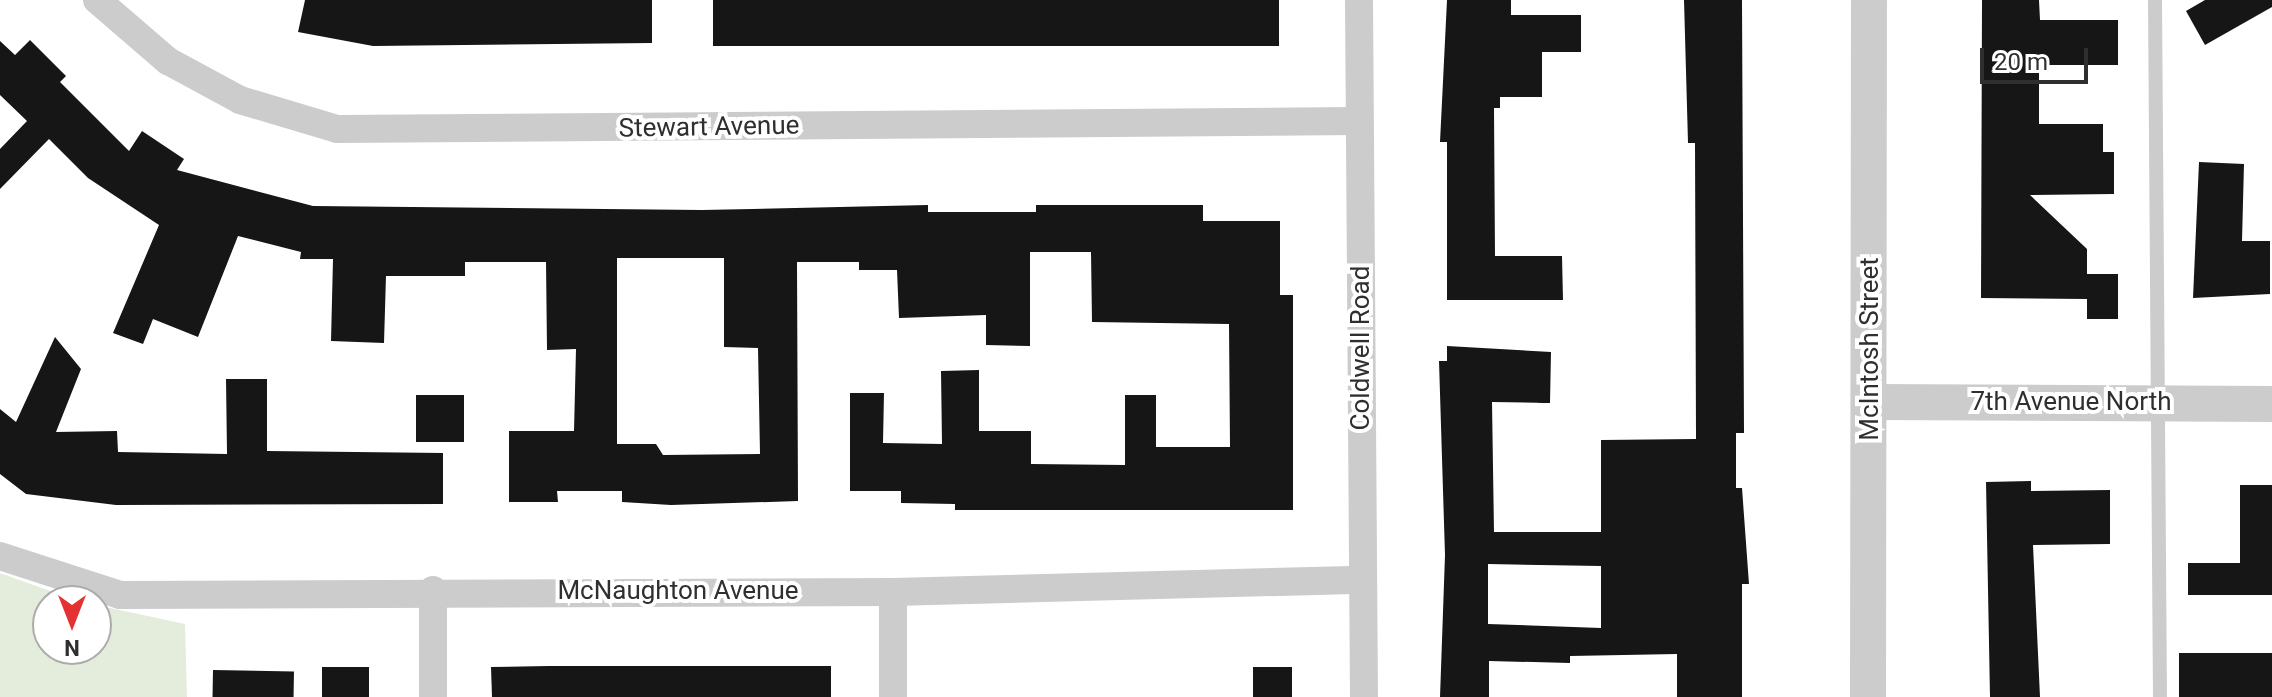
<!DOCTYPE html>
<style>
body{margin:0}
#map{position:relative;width:2272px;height:697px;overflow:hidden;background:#fff;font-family:Roboto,sans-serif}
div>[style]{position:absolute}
.green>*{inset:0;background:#e4ecdc}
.building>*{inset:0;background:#161616;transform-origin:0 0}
.service>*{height:14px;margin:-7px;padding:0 7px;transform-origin:7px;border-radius:7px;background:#ccc}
.minor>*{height:28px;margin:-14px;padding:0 14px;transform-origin:14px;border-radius:14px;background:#ccc}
.tertiary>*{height:36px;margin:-18px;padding:0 18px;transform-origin:18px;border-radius:18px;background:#ccc}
span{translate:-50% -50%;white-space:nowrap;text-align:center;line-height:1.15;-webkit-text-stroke:8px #fff;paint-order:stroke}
.street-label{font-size:26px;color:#2f2f2f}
.north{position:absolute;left:32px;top:585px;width:80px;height:80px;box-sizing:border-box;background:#fff;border:2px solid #acacac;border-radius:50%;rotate:180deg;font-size:22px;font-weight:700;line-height:32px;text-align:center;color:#2f2f2f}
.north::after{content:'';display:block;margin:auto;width:28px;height:36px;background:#e43233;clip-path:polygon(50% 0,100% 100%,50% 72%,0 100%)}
.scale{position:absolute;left:1980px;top:48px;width:108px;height:36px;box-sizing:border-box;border:4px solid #2f2f2f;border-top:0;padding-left:10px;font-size:24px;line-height:28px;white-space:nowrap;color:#2f2f2f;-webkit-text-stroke:6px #fff;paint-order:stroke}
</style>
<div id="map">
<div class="green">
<i style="clip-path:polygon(0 573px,78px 601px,48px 601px,48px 649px,96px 649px,96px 605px,185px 624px,187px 697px,0 697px)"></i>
</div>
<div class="building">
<i style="clip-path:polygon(305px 0,652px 0,652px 43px,373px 46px,298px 32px)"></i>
<i style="left:713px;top:0;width:566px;height:46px"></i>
<i style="clip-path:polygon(1447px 0,1511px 0,1511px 15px,1581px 15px,1581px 52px,1542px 52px,1542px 97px,1500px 97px,1500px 108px,1494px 108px,1495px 256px,1562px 256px,1563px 300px,1447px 300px,1447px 142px,1440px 142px)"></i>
<i style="clip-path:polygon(evenodd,1684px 0,1742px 0,1744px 433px,1736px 433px,1736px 488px,1742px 488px,1749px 584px,1742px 584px,1742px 697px,1677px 697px,1677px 654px,1570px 656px,1570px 663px,1489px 661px,1489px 697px,1440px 697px,1445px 555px,1439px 361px,1447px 361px,1447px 346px,1551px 352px,1550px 403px,1492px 402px,1494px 532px,1601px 532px,1601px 440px,1696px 439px,1695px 143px,1688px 143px,1684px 0,1488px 564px,1601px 566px,1601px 628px,1488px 624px,1488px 564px)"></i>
<i style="clip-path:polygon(1982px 0,2039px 0,2040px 20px,2118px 20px,2118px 65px,2039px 65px,2039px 124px,2103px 124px,2103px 152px,2114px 152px,2114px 194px,2030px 195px,2087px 249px,2087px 274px,2118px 274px,2118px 319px,2087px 319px,2087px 299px,1981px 298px)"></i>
<i style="clip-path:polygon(2205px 0,2272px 0,2272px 7px,2205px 45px,2186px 11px)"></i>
<i style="clip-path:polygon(evenodd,30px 40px,66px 76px,60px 82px,129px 151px,142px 131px,184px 159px,177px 170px,313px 206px,702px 210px,928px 205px,928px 212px,1036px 212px,1036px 205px,1203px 205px,1203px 221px,1280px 221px,1280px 295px,1293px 295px,1293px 510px,955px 510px,955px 504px,901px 503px,901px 491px,850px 491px,850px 393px,884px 393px,883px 443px,942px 444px,941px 371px,979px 370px,979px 431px,1031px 431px,1031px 464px,1125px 465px,1125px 395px,1156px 395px,1156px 447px,1230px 447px,1229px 324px,1092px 322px,1091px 252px,1030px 252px,1030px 346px,986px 345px,986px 315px,899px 318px,897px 270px,859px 270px,859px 262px,797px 262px,798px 501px,671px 505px,622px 502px,622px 491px,557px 491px,558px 502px,509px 502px,509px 431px,574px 431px,576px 349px,547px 350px,546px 262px,465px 262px,465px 276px,386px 276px,384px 343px,331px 341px,333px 259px,300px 259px,301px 252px,238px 236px,198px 337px,153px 319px,143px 344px,113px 333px,159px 225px,88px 178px,49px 139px,0 189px,0 149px,27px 121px,0 95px,0 41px,15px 55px,30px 40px,617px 258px,724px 258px,724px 347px,758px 348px,760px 454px,663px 455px,656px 444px,617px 444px,617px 258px)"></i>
<i style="clip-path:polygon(2199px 162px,2244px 164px,2242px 241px,2270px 241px,2270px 294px,2193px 298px)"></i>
<i style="clip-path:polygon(55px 337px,81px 369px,56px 432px,117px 431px,118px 452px,227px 454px,226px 379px,267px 379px,267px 451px,443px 453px,443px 504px,116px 505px,26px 494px,0 474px,0 409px,16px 422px)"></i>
<i style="left:416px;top:395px;width:48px;height:47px"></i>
<i style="clip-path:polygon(2031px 481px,2031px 491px,2110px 490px,2110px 544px,2033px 545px,2040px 697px,1990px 697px,1986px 482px)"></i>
<i style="clip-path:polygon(2240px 485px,2272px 485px,2272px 595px,2188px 595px,2188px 563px,2240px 563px)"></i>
<i style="left:2272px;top:653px;width:44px;height:93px;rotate:90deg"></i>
<i style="clip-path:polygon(549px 666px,831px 666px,831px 697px,492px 697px,491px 667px)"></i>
<i style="left:322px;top:667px;width:47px;height:30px"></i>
<i style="left:1253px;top:667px;width:39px;height:30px"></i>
<i style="left:213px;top:670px;width:81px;height:27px;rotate:1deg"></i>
</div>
<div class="service">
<i style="left:2155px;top:0;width:697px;rotate:89.59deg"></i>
</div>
<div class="minor">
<i style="left:97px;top:0;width:94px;rotate:40.7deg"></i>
<i style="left:168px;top:61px;width:82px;rotate:28.4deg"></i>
<i style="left:240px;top:100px;width:101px;rotate:16.6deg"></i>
<i style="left:337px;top:129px;width:1021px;rotate:-0.45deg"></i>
<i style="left:1359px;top:0;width:697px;rotate:89.59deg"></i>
<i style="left:0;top:556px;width:126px;rotate:18deg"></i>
<i style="left:120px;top:595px;width:773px;rotate:-0.22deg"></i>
<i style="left:893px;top:592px;width:470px;rotate:-1.5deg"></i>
<i style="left:433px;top:697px;width:107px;rotate:-90deg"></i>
<i style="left:893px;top:697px;width:105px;rotate:-90deg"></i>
</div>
<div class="tertiary">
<i style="left:1871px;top:402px;width:401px;rotate:0.3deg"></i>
<i style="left:1868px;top:697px;width:697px;rotate:-89.92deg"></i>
</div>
<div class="street-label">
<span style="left:709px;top:127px;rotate:-1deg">Stewart Avenue</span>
<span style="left:1361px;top:348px;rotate:-90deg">Coldwell Road</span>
<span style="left:1870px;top:349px;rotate:-90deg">McIntosh Street</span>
<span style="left:2071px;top:402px">7th Avenue North</span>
<span style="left:678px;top:591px">McNaughton Avenue</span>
</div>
<div class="north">N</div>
<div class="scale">20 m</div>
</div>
